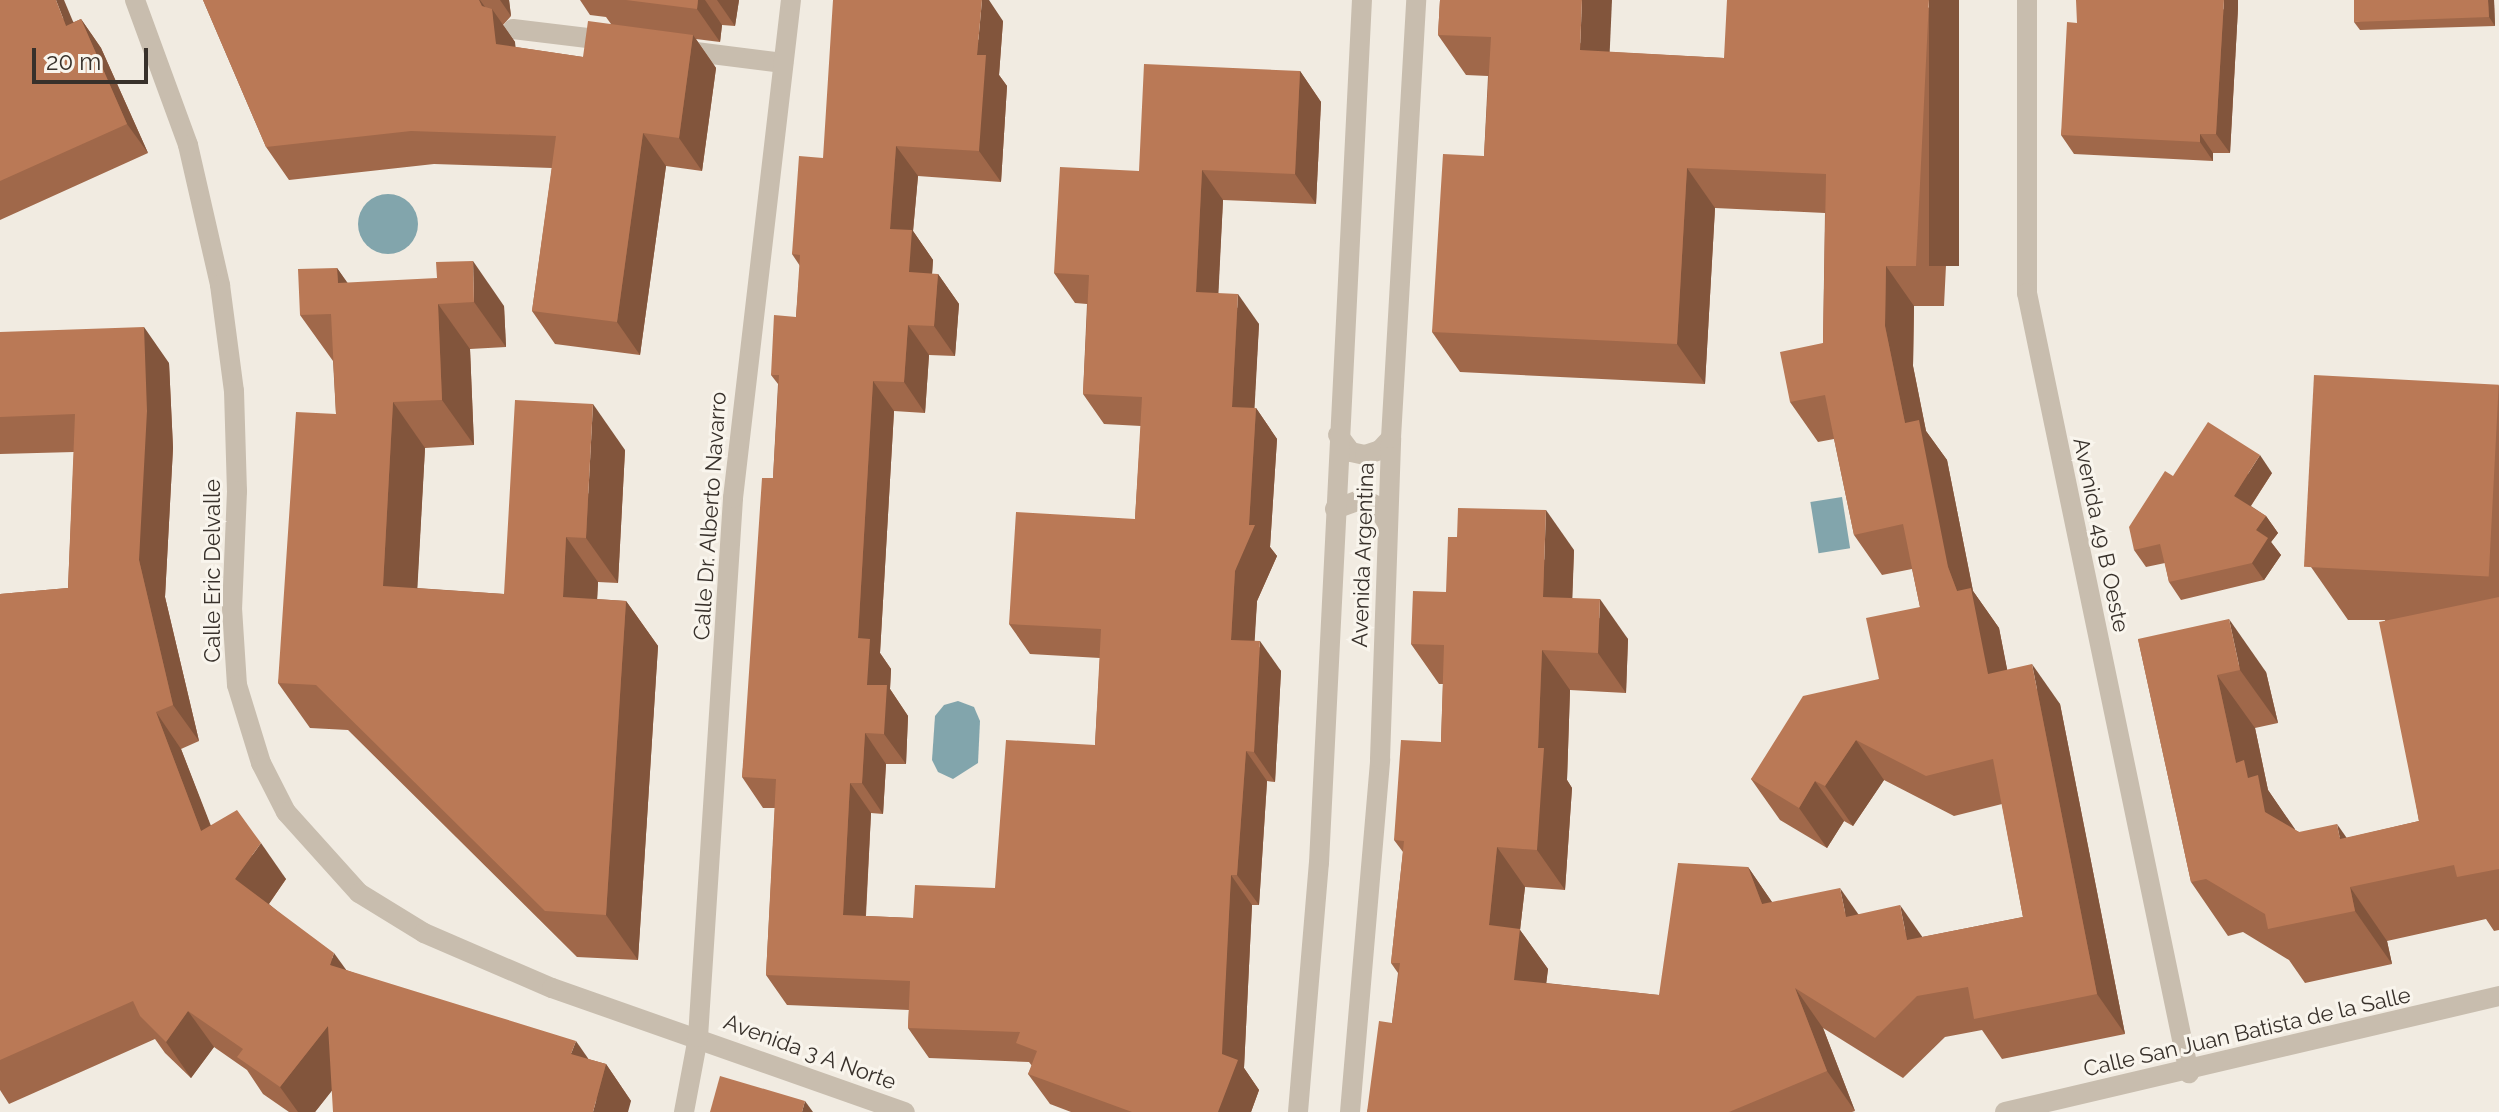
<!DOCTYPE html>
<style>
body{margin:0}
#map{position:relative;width:2499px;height:1112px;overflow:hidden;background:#f1ebe1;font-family:Raleway,sans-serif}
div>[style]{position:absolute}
.water>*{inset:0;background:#82a5ac;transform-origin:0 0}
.round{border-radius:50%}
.service>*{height:20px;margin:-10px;padding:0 10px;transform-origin:10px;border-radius:10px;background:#c8bdae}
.minor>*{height:20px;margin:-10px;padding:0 10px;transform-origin:10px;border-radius:10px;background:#c8bdae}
.tertiary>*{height:20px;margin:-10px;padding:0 10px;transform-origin:10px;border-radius:10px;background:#c8bdae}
.wall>*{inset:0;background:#a0684a}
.shaded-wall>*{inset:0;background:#82553c;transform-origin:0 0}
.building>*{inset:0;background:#ba7956;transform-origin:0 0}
span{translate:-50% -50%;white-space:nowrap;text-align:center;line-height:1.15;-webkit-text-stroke:6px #f9f5ed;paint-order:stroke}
.street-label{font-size:22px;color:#38312b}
.scale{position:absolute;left:32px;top:48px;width:116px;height:36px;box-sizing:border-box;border:4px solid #38312b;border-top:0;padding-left:10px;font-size:24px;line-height:28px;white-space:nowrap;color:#38312b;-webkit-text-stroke:6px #f9f5ed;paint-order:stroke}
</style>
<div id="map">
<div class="water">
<i class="round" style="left:358px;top:194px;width:60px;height:60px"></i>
<i style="left:1842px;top:497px;width:52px;height:32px;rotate:81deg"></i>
<i style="clip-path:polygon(958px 701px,974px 707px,980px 721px,978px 763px,953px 779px,938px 772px,932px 760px,935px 716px,944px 705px)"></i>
</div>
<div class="service">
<i style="left:513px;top:29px;width:100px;rotate:6.9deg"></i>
<i style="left:680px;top:50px;width:104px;rotate:7.2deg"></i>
</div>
<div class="minor">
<i style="left:135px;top:0;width:154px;rotate:69.9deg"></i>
<i style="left:188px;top:145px;width:144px;rotate:77.1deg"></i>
<i style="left:220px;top:285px;width:107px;rotate:82.5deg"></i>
<i style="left:234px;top:391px;width:100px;rotate:88.3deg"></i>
<i style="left:237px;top:491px;width:117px;rotate:92.4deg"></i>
<i style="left:232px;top:608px;width:77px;rotate:86.3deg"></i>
<i style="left:237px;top:685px;width:82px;rotate:72.9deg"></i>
<i style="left:261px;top:763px;width:55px;rotate:63deg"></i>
<i style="left:286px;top:812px;width:109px;rotate:48deg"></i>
<i style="left:359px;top:893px;width:76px;rotate:31.6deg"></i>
<i style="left:424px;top:933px;width:139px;rotate:23.3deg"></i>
<i style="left:552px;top:988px;width:374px;rotate:19.4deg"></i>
<i style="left:2027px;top:0;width:293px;rotate:90deg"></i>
<i style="left:2027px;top:293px;width:797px;rotate:78.27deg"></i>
<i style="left:684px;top:1112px;width:76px;rotate:-79.4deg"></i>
<i style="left:698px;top:1037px;width:540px;rotate:-86.28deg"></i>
<i style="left:733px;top:498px;width:501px;rotate:-83.36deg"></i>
<i style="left:2005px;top:1112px;width:507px;rotate:-13.21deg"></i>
</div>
<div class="tertiary">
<i style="left:1338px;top:435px;width:21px;rotate:53deg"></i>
<i style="left:1351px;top:452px;width:14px;rotate:12deg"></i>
<i style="left:1365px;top:455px;width:16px;rotate:-18deg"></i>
<i style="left:1380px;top:450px;width:16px;rotate:-47deg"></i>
<i style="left:1335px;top:509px;width:30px;rotate:-20deg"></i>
<i style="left:1363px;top:499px;width:16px;rotate:27deg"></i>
<i style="left:1377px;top:506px;width:20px;rotate:60deg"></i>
<i style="left:1298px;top:1112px;width:250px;rotate:-85.2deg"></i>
<i style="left:1319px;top:863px;width:864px;rotate:-87.15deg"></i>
<i style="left:1350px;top:1112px;width:354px;rotate:-85.1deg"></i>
<i style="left:1380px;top:759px;width:321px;rotate:-88deg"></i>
<i style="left:1391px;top:438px;width:439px;rotate:-86.7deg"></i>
</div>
<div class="wall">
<i style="clip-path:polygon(0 0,74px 22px,81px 19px,101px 48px,148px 153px,0 220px)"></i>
<i style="clip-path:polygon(203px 0,509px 0,511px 16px,503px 25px,515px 42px,515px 47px,583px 57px,611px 24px,606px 17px,590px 15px,580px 0,739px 0,735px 26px,722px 25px,720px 42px,696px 39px,716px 68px,702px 171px,666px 166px,640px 355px,555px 344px,532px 311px,552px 168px,434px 164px,289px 180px,266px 147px)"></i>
<i style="clip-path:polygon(1440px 0,1609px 52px,1724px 58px,1959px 0,1944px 306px,1914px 306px,1913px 366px,1926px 431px,1947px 460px,1973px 591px,1999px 628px,2007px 670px,2060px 704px,2125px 1034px,2002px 1059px,1982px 1030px,1945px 1037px,1903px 1078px,1823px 1028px,1855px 1111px,1852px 1112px,1367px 1112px,1392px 1023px,1398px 973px,1391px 963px,1403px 852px,1394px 840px,1441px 742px,1443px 684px,1439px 684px,1411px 644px,1446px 592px,1574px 550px,1572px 598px,1628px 639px,1626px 693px,1570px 690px,1567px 780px,1572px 788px,1565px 890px,1525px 887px,1520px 930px,1548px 969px,1546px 983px,1659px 995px,1748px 867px,1772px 902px,1858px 914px,1922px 937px,2023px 917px,2002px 804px,1954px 816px,1884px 780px,1853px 826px,1844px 821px,1827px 848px,1780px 820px,1751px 779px,1879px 679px,1920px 607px,1912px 569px,1882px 575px,1854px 535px,1834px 439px,1818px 442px,1790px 402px,1823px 343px,1825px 213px,1715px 208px,1705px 384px,1460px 372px,1432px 332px,1484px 156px,1488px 76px,1466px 75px,1438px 35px)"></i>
<i style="clip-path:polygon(2494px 0,2495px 26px,2360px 30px,2354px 22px)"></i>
<i style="clip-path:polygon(2238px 8px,2230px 153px,2213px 153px,2213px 161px,2074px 154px,2061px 135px,2077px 23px)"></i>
<i style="clip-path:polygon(1003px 21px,999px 75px,1007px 86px,1001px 182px,918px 176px,913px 231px,933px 260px,932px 274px,938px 274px,959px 304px,955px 356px,929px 355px,925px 413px,894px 411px,880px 653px,891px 669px,890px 689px,908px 716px,906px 764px,886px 764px,883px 814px,871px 813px,866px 916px,913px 918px,995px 888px,1095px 745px,1100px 658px,1030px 654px,1009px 624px,1135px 519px,1141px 426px,1104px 424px,1083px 394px,1087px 304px,1075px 303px,1054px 273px,1139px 171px,1300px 71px,1321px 102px,1316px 204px,1223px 200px,1218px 293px,1259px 324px,1254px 408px,1256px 408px,1277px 439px,1270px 547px,1277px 556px,1257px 601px,1254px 641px,1281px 671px,1275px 782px,1267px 781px,1259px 905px,1252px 905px,1244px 1068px,1259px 1090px,1251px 1112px,1071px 1112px,1050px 1104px,1028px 1074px,1032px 1066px,1029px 1062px,929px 1058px,908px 1028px,909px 1010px,787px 1005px,766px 975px,775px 808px,763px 808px,742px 777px,773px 478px,778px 384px,771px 375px,796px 317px,800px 266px,792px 254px,823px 158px)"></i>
<i style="clip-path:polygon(337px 268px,347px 283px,504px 306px,506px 347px,470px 349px,474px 445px,425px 448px,417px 588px,504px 594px,625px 450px,618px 583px,598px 582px,597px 599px,626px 601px,658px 646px,638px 960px,577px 957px,348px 730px,310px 728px,278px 683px,336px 414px,333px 361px,300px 315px)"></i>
<i style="clip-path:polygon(0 332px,169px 363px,173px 448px,165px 597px,199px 741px,181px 749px,210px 825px,286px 879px,269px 904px,346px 970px,588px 1059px,606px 1064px,631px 1101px,332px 1090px,315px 1112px,289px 1112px,263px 1094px,247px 1070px,214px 1047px,191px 1078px,165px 1053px,155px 1039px,9px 1104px,0 1090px,0 594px,68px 588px,74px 452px,0 454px)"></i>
<i style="clip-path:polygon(2499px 385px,2499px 930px,2494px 931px,2486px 919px,2387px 941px,2392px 964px,2305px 983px,2289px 960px,2243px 932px,2228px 936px,2191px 882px,2138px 639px,2266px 672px,2278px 723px,2255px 728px,2268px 790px,2295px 830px,2299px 832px,2347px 838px,2419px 821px,2385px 620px,2348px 620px,2311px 567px)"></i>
<i style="clip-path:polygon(2272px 473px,2251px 506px,2266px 516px,2278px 533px,2271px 542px,2281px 555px,2264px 580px,2181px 600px,2169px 582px,2165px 563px,2146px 567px,2134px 550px,2173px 476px)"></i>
</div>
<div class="shaded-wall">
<i style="clip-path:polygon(56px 0,64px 0,87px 55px,66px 26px)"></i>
<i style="clip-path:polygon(479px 0,480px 0,493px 18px,492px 9px,515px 42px,519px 77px,496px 44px)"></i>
<i style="clip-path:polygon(500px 0,509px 0,511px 16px)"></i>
<i style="clip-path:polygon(698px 0,705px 0,722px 25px,720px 42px,697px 9px)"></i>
<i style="clip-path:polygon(717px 0,739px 0,735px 26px)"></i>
<i style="clip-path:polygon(982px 0,989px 0,1003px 21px,999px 75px,1007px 86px,1001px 182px,979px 151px,977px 55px)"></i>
<i style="clip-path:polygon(1582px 0,1612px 0,1608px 90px,1580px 50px)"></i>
<i style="left:1929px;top:0;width:30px;height:266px"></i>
<i style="clip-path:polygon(2224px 0,2238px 0,2238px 8px,2230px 153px,2216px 134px)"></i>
<i style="clip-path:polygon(2488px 0,2494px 0,2495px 26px,2489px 17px)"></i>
<i style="clip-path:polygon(81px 19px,101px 48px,148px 153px,127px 124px)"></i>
<i style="clip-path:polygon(693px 35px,716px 68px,702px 171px,679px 138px)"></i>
<i style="clip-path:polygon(1300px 71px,1321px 102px,1316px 204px,1295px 174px)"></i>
<i style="clip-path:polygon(643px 133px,666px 166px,640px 355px,617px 322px)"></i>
<i style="clip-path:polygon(2200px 134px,2213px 153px,2213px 161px,2200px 142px)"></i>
<i style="clip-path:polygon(896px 146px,918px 176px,913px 231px,933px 260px,930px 303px,909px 272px,890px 229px)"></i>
<i style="clip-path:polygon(1687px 168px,1715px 208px,1705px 384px,1677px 344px)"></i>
<i style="clip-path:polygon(1202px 170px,1223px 200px,1217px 322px,1196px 292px)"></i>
<i style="clip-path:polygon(473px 261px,504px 306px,506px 347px,474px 302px)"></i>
<i style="clip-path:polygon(1886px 266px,1914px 306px,1913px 366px,1926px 431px,1947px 460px,1973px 591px,1999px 628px,2016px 714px,1988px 674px,1948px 567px,1905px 423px,1885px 326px)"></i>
<i style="clip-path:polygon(337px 268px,369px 313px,338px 283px)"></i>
<i style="clip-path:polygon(938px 274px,959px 304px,955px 356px,934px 326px)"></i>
<i style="clip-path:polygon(1238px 294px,1259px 324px,1253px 437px,1232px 407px)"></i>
<i style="clip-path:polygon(438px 304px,470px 349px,474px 445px,442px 400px)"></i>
<i style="clip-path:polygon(908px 325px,929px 355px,925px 413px,904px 382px)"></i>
<i style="clip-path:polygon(144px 327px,169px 363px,173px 448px,165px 597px,199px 741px,173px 705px,139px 560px)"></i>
<i style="clip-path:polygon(873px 381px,894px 411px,880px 653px,891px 669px,890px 689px,908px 716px,906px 764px,884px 734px,867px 685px,858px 638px)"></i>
<i style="clip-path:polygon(393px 402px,425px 448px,415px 632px,383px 586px)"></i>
<i style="clip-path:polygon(593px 404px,625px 450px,618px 583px,586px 538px)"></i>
<i style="clip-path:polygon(1256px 408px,1277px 439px,1270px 547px,1277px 556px,1257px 601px,1253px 670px,1231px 640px,1235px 571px,1249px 525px)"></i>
<i style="clip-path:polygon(2260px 455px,2272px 473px,2246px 513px,2234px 496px)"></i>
<i style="clip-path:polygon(1546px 510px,1574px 550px,1571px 637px,1543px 597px)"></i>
<i style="clip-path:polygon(2266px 516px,2278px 533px,2271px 542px,2281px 555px,2264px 580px,2252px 563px,2256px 530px)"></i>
<i style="clip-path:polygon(566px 537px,598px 582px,595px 643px,563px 597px)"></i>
<i style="clip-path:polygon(1600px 599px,1628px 639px,1626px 693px,1598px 653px)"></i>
<i style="clip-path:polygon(626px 601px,658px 646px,638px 960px,606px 915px)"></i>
<i style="clip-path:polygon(2229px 619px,2266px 672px,2278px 723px,2240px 670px)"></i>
<i style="clip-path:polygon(1260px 641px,1281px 671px,1275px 782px,1254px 752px)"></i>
<i style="clip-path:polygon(1542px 650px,1570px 690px,1567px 780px,1572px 788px,1565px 890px,1537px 850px,1538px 748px)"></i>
<i style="clip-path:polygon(2032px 664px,2060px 704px,2125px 1034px,2097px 994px)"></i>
<i style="clip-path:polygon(2217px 675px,2255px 728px,2268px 790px,2295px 829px,2302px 865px,2265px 812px,2236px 763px)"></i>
<i style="clip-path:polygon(156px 712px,181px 749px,227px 867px,201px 831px)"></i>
<i style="clip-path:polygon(865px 733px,886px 764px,883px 814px,862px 783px)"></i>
<i style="clip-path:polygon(1856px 740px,1884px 780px,1853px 826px,1825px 786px)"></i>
<i style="clip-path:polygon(1246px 751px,1267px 781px,1259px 905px,1237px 875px)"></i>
<i style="clip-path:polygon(1815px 781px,1844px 821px,1827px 848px,1799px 808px)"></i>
<i style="clip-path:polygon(850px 783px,871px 813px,864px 945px,843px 915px)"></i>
<i style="clip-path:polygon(2337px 824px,2374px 877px,2340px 839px)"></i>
<i style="clip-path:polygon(261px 843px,286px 879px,261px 915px,235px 879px)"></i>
<i style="clip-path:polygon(1497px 847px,1525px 887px,1520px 930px,1548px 969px,1542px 1020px,1514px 980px,1489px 925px)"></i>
<i style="clip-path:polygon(1748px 867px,1776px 908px,1762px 904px)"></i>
<i style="clip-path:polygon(1231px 875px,1252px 905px,1244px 1068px,1259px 1090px,1251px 1112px,1218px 1112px)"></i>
<i style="clip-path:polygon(2350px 887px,2387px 941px,2392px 964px,2355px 911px)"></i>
<i style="clip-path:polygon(1840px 888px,1868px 928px,1846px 917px)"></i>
<i style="clip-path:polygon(1900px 905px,1928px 945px,1907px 940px)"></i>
<i style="clip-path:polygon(334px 953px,360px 989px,330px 965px)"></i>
<i style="clip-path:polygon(1795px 988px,1823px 1028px,1855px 1111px,1827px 1071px)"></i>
<i style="clip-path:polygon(188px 1011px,214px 1047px,191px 1078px,166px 1042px)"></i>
<i style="clip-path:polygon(328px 1026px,354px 1063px,315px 1112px,298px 1112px,280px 1087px)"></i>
<i style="clip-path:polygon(576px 1041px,601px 1077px,571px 1054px)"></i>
<i style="clip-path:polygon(606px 1064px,631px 1101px,628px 1112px,593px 1112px)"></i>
<i style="clip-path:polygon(805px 1101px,813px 1112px,802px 1112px)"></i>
</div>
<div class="building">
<i style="clip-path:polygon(0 0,56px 0,66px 26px,81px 19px,127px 124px,0 181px)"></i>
<i style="clip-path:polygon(203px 0,479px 0,482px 6px,492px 9px,496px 44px,583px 57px,588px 21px,693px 35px,679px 138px,643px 133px,617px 322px,532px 311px,556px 136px,411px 131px,266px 147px)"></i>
<i style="clip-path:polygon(626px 0,698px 0,697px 9px)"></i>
<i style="clip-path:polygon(833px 0,982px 0,977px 55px,986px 55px,979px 151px,896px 146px,890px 229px,912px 230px,909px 272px,938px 274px,934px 326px,908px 325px,904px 382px,873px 381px,858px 638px,870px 639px,867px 685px,887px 685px,884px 734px,865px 733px,862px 783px,850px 783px,843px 915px,913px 918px,915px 885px,995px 888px,1006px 740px,1095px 745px,1101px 629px,1009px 624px,1016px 512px,1135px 519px,1142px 397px,1083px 394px,1089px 275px,1054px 273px,1060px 167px,1139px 171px,1144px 64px,1300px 71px,1295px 174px,1202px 170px,1196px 292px,1238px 294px,1232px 407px,1256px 408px,1249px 525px,1255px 525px,1235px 571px,1231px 640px,1260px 641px,1254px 752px,1246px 751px,1237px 875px,1231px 875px,1222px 1054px,1238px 1060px,1218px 1112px,1132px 1112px,1028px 1074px,1037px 1051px,1016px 1043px,1020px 1032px,908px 1028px,910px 981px,766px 975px,776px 779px,742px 777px,762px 478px,773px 478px,779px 375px,771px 375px,774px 315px,796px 317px,800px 255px,792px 254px,799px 156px,823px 158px)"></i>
<i style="clip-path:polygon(1440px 0,1582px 0,1580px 50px,1724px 58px,1727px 0,1929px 0,1916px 266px,1886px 266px,1885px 326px,1905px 423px,1919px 420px,1948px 567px,1957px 591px,1971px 588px,1988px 674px,2032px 664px,2097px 994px,1974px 1019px,1968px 987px,1917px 996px,1875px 1038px,1795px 988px,1827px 1071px,1729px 1112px,1367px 1112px,1379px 1021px,1392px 1023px,1400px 963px,1391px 963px,1404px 841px,1394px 840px,1401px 740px,1441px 742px,1444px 645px,1411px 644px,1413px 591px,1446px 592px,1448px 537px,1457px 537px,1458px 508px,1546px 510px,1543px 597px,1600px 599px,1598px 653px,1542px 650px,1538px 748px,1544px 748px,1537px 850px,1497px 847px,1489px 925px,1520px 929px,1514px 980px,1659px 995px,1678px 863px,1748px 867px,1762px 904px,1840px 888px,1846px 917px,1900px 905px,1907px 940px,2023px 917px,1993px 759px,1926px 776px,1856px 740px,1825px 786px,1815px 781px,1799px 808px,1751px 779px,1803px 696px,1879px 679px,1866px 618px,1920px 607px,1903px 524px,1854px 535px,1825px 395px,1790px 402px,1780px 352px,1823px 343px,1826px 174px,1687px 168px,1677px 344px,1432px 332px,1443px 154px,1484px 156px,1491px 37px,1438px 35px)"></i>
<i style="clip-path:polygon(2076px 0,2224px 0,2216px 134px,2200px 134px,2200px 142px,2061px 135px,2067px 22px,2077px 23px)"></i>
<i style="clip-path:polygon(2354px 0,2488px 0,2489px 17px,2354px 22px)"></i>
<i style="clip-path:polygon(473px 261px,474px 302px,438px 304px,442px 400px,393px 402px,383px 586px,504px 594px,515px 400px,593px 404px,586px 538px,566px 537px,563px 597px,626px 601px,606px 915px,545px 911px,316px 685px,278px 683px,296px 412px,336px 414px,331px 314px,300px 315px,298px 269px,337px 268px,338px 283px,437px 278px,436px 262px)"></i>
<i style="clip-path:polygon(144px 327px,147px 411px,139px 560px,173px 705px,156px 712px,201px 831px,237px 810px,261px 843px,235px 879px,334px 953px,330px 965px,576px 1041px,571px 1054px,606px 1064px,593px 1112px,333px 1112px,328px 1026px,280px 1087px,237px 1057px,243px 1049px,188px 1011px,166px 1042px,140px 1016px,133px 1001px,0 1060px,0 594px,68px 588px,75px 414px,0 417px,0 332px)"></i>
<i style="left:2314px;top:375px;width:185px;height:192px;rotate:3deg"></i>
<i style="clip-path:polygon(2208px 422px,2260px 455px,2234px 496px,2266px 516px,2256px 530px,2268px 538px,2252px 563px,2169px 582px,2160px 544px,2134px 550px,2129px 527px,2165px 471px,2173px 476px)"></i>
<i style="clip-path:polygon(2499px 597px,2499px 869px,2457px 877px,2454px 865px,2350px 887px,2355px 911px,2268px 929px,2265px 914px,2206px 879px,2191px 882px,2138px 639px,2229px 619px,2240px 670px,2217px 675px,2236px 763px,2244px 760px,2248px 778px,2258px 775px,2265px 812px,2299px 832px,2337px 824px,2340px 839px,2419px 821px,2379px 622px)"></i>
<i style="clip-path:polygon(720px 1076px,805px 1101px,802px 1112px,710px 1112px)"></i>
</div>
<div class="street-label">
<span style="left:710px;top:516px;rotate:-86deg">Calle Dr. Alberto Navarro</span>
<span style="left:2101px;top:535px;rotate:78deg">Avenida 49 B Oeste</span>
<span style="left:1363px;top:555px;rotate:-88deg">Avenida Argentina</span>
<span style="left:213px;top:571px;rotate:-90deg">Calle Eric Delvalle</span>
<span style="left:2247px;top:1032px;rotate:-13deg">Calle San Juan Batista de la Salle</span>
<span style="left:810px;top:1052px;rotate:20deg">Avenida 3 A Norte</span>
</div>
<div class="scale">20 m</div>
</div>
